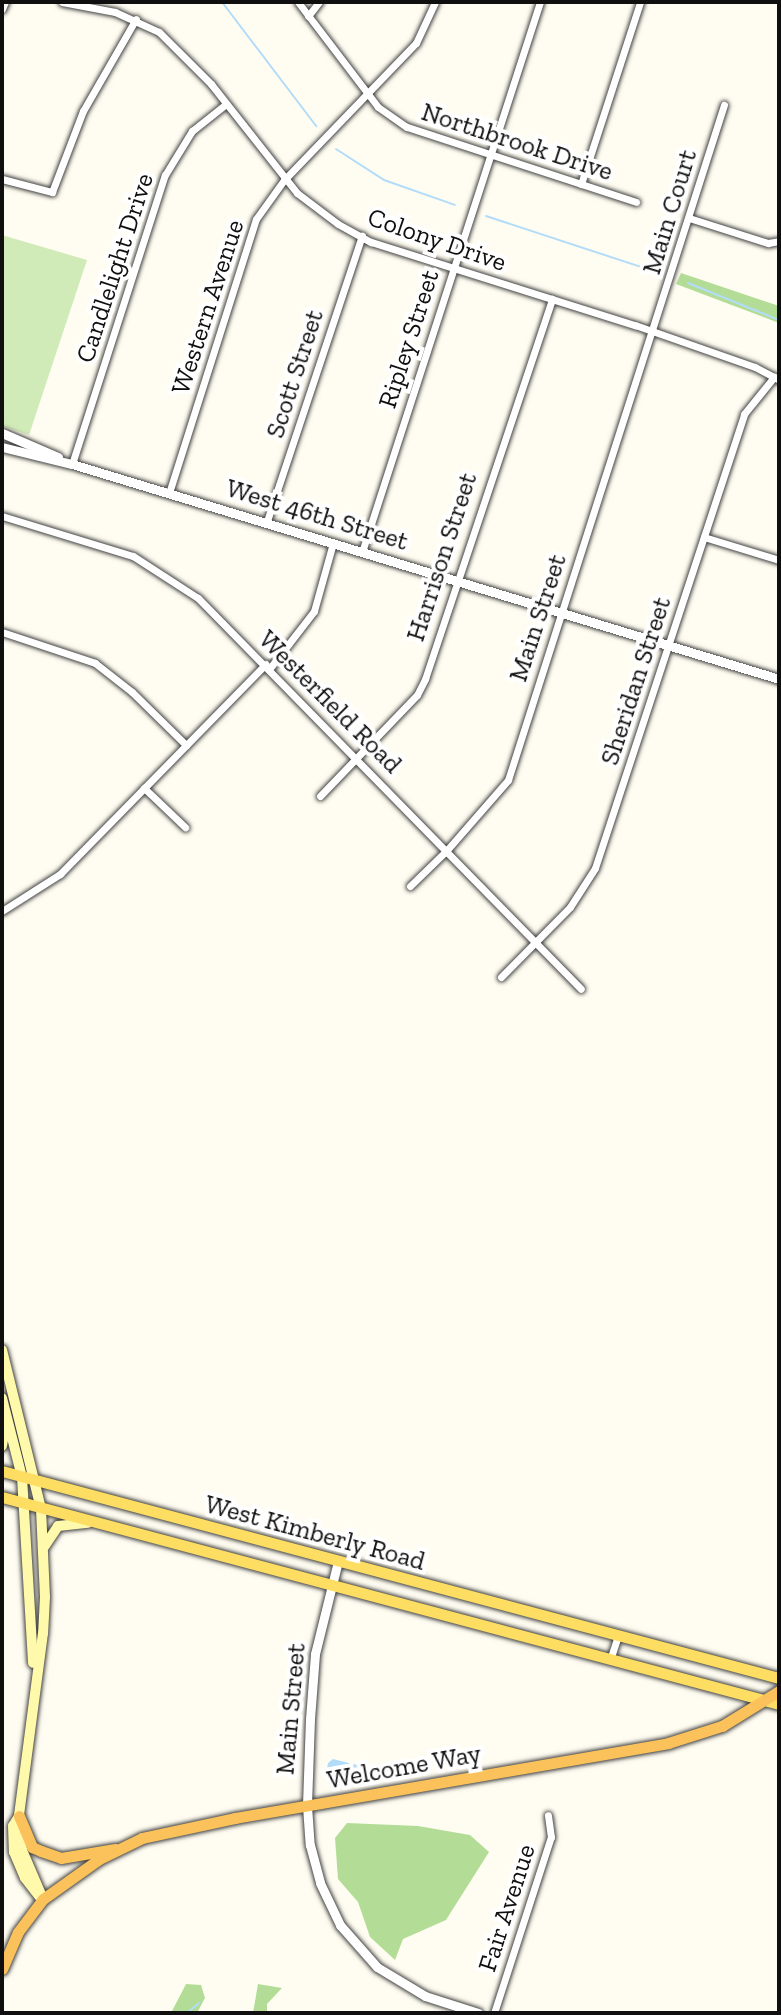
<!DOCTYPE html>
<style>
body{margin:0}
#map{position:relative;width:781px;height:2015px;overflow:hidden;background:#fffdf1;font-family:"Zilla Slab",serif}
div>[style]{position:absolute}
.green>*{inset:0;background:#d1ebb8}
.forest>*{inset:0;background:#b3dd97}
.water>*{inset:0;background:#b3dcf9}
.stream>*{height:2px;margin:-1px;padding:0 1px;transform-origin:1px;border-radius:1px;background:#b3dcf9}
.roads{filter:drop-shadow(0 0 2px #424242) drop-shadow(0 0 2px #424242)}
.minor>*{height:7px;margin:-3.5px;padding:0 3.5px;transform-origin:3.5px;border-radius:3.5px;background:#fff}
.tertiary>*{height:9px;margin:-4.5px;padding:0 4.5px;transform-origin:4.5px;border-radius:4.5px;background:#fff}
.secondary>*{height:10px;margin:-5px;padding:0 5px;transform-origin:5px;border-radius:5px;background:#fff9ac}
.primary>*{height:11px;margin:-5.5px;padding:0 5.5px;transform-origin:5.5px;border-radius:5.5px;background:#fdde62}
.trunk>*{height:11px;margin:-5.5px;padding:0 5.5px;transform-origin:5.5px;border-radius:5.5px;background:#fbc25b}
span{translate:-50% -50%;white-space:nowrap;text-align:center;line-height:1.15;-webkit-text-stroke:8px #fff;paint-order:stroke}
.street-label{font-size:26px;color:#0f0f0f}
.frame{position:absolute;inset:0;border:4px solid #0f0f0f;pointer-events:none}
</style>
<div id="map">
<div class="green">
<i style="clip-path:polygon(2px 235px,87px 260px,29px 435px,2px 426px)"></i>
</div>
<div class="forest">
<i style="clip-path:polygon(681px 273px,779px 306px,779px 323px,676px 284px)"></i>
<i style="clip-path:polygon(347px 1823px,418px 1826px,470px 1835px,489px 1852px,446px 1920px,403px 1939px,395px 1960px,370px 1937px,358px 1902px,338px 1879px,335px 1838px)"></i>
<i style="clip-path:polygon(186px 1984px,201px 1985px,205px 1998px,197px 2013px,171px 2013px)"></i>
<i style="clip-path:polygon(258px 1984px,282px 1988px,267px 2004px,267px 2013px,253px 2013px)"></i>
</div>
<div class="water">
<i style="clip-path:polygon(333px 1759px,365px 1767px,366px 1776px,357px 1780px,346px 1773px,340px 1783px,332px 1783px,326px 1774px,328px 1763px)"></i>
</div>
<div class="stream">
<i style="left:222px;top:2px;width:156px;rotate:52.8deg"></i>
<i style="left:336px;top:149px;width:57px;rotate:32.9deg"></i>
<i style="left:384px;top:180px;width:75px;rotate:19.4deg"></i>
<i style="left:486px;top:216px;width:179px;rotate:18.2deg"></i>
<i style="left:688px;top:283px;width:98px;rotate:22.1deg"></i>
<i style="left:187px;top:2013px;width:16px;rotate:-40deg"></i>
</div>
<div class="roads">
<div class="minor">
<i style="left:62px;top:2px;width:54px;rotate:10.7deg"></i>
<i style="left:115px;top:12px;width:48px;rotate:24.4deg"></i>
<i style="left:159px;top:32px;width:74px;rotate:45deg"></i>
<i style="left:211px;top:84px;width:139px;rotate:51.7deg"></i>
<i style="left:297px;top:193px;width:51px;rotate:37.1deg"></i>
<i style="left:338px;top:224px;width:38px;rotate:29deg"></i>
<i style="left:371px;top:242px;width:277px;rotate:17.5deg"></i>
<i style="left:635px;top:325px;width:127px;rotate:19.3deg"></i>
<i style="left:755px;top:367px;width:27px;rotate:28deg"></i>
<i style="left:298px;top:2px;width:132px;rotate:52.7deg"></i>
<i style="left:378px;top:107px;width:35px;rotate:35deg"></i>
<i style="left:407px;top:127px;width:241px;rotate:18.1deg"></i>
<i style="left:2px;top:9px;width:8px;rotate:-67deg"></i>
<i style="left:308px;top:16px;width:18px;rotate:-52deg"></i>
<i style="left:2px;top:179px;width:52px;rotate:14.6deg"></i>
<i style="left:52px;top:192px;width:87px;rotate:-69.1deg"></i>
<i style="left:83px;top:111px;width:106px;rotate:-60.1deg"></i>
<i style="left:581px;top:184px;width:191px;rotate:-72deg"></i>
<i style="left:689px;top:218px;width:83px;rotate:17.6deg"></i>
<i style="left:768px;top:243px;width:11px;rotate:-10deg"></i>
<i style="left:72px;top:464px;width:304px;rotate:-72.2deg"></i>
<i style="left:165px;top:175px;width:52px;rotate:-58.5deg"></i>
<i style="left:192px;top:131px;width:43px;rotate:-38.5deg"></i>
<i style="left:169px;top:493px;width:287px;rotate:-72.4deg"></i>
<i style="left:256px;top:219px;width:48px;rotate:-54.3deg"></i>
<i style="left:284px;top:180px;width:190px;rotate:-46.1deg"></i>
<i style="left:416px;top:43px;width:45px;rotate:-65.1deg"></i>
<i style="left:2px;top:516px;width:137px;rotate:17deg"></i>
<i style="left:133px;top:556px;width:77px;rotate:32.9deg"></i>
<i style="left:198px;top:598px;width:547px;rotate:45.59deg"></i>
<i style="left:266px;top:524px;width:304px;rotate:-71.6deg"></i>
<i style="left:704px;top:537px;width:78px;rotate:17deg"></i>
<i style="left:362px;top:552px;width:578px;rotate:-72.07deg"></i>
<i style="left:2px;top:632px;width:98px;rotate:18.4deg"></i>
<i style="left:95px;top:663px;width:47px;rotate:38.1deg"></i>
<i style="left:132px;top:692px;width:76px;rotate:44.5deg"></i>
<i style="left:270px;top:668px;width:72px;rotate:-52.3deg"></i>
<i style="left:314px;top:611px;width:71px;rotate:-74.4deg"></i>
<i style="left:144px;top:788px;width:57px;rotate:43.6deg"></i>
<i style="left:320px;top:796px;width:140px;rotate:-46.2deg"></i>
<i style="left:417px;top:695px;width:18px;rotate:-63deg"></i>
<i style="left:425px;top:679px;width:401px;rotate:-71.5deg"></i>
<i style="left:410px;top:886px;width:52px;rotate:-44.2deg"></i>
<i style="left:447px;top:850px;width:93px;rotate:-48.9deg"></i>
<i style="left:508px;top:780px;width:709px;rotate:-72.26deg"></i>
<i style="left:2px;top:911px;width:69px;rotate:-32.5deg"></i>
<i style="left:60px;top:874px;width:294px;rotate:-45.6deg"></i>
<i style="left:501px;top:977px;width:98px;rotate:-45.4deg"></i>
<i style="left:570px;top:907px;width:46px;rotate:-57.3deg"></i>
<i style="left:595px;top:868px;width:478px;rotate:-71.8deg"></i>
<i style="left:744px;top:414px;width:48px;rotate:-51deg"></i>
<i style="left:611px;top:1657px;width:23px;rotate:-72deg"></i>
<i style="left:494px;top:2013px;width:185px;rotate:-72.1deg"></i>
<i style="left:551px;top:1837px;width:22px;rotate:-98deg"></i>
</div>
<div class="tertiary">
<i style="left:2px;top:433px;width:61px;rotate:23.2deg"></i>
<i style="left:2px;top:447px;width:72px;rotate:13.7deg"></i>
<i style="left:72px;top:464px;width:739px;rotate:16.91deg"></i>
<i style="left:338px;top:1561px;width:96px;rotate:103.9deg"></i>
<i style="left:315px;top:1654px;width:65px;rotate:94.4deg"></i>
<i style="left:310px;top:1719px;width:87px;rotate:92deg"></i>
<i style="left:307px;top:1806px;width:39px;rotate:86deg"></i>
<i style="left:310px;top:1845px;width:39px;rotate:75deg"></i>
<i style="left:320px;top:1883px;width:47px;rotate:64.5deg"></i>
<i style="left:340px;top:1925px;width:56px;rotate:48.6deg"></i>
<i style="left:377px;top:1967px;width:56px;rotate:31.1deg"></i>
<i style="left:425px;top:1996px;width:56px;rotate:17.8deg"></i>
</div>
<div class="secondary">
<i style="left:2px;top:1350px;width:164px;rotate:76.2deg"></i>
<i style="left:41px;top:1509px;width:88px;rotate:87.4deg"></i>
<i style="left:45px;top:1597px;width:36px;rotate:93deg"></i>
<i style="left:43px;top:1633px;width:185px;rotate:97.5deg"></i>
<i style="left:19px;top:1816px;width:34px;rotate:85deg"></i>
<i style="left:22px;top:1850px;width:53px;rotate:66.8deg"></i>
<i style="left:2px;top:1398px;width:81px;rotate:75.8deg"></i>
<i style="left:22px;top:1477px;width:186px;rotate:86.6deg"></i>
<i style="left:2px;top:1446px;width:23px;rotate:-80deg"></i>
<i style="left:44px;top:1547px;width:25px;rotate:-56deg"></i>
<i style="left:58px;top:1526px;width:30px;rotate:-6deg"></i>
<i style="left:18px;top:1818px;width:9px;rotate:122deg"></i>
<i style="left:13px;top:1826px;width:26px;rotate:88deg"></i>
<i style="left:14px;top:1852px;width:28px;rotate:67deg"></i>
<i style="left:25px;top:1878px;width:24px;rotate:52deg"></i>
</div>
<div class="primary">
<i style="left:2px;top:1471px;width:804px;rotate:14.92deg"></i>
<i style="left:2px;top:1497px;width:804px;rotate:14.92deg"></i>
</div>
<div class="trunk">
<i style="left:19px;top:1816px;width:34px;rotate:67deg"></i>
<i style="left:32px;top:1847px;width:10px;rotate:24deg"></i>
<i style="left:41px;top:1851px;width:21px;rotate:19deg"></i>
<i style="left:61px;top:1858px;width:55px;rotate:-9.5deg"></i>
<i style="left:2px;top:1969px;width:40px;rotate:-66.6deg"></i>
<i style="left:18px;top:1932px;width:41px;rotate:-52.9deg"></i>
<i style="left:43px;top:1899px;width:69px;rotate:-35.5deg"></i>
<i style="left:99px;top:1859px;width:48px;rotate:-26deg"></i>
<i style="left:142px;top:1838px;width:95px;rotate:-12.1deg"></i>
<i style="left:235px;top:1818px;width:439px;rotate:-9.8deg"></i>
<i style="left:668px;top:1743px;width:57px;rotate:-17.5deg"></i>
<i style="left:722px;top:1726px;width:67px;rotate:-31.6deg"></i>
</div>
</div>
<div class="street-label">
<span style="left:517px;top:142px;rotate:18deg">Northbrook Drive</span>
<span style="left:670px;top:212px;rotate:-73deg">Main Court</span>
<span style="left:437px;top:240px;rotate:19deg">Colony Drive</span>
<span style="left:115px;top:268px;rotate:-72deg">Candlelight Drive</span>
<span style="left:208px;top:307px;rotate:-72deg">Western Avenue</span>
<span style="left:409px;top:339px;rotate:-72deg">Ripley Street</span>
<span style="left:295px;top:374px;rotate:-72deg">Scott Street</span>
<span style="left:317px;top:515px;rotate:17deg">West 46th Street</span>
<span style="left:442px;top:557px;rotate:-72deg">Harrison Street</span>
<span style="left:538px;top:618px;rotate:-72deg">Main Street</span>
<span style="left:636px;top:681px;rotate:-72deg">Sheridan Street</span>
<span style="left:330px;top:702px;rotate:45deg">Westerfield Road</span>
<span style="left:315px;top:1533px;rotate:15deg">West Kimberly Road</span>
<span style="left:291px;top:1709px;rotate:-85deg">Main Street</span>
<span style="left:404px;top:1767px;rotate:-10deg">Welcome Way</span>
<span style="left:507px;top:1908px;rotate:-72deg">Fair Avenue</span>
</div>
<div class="frame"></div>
</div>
